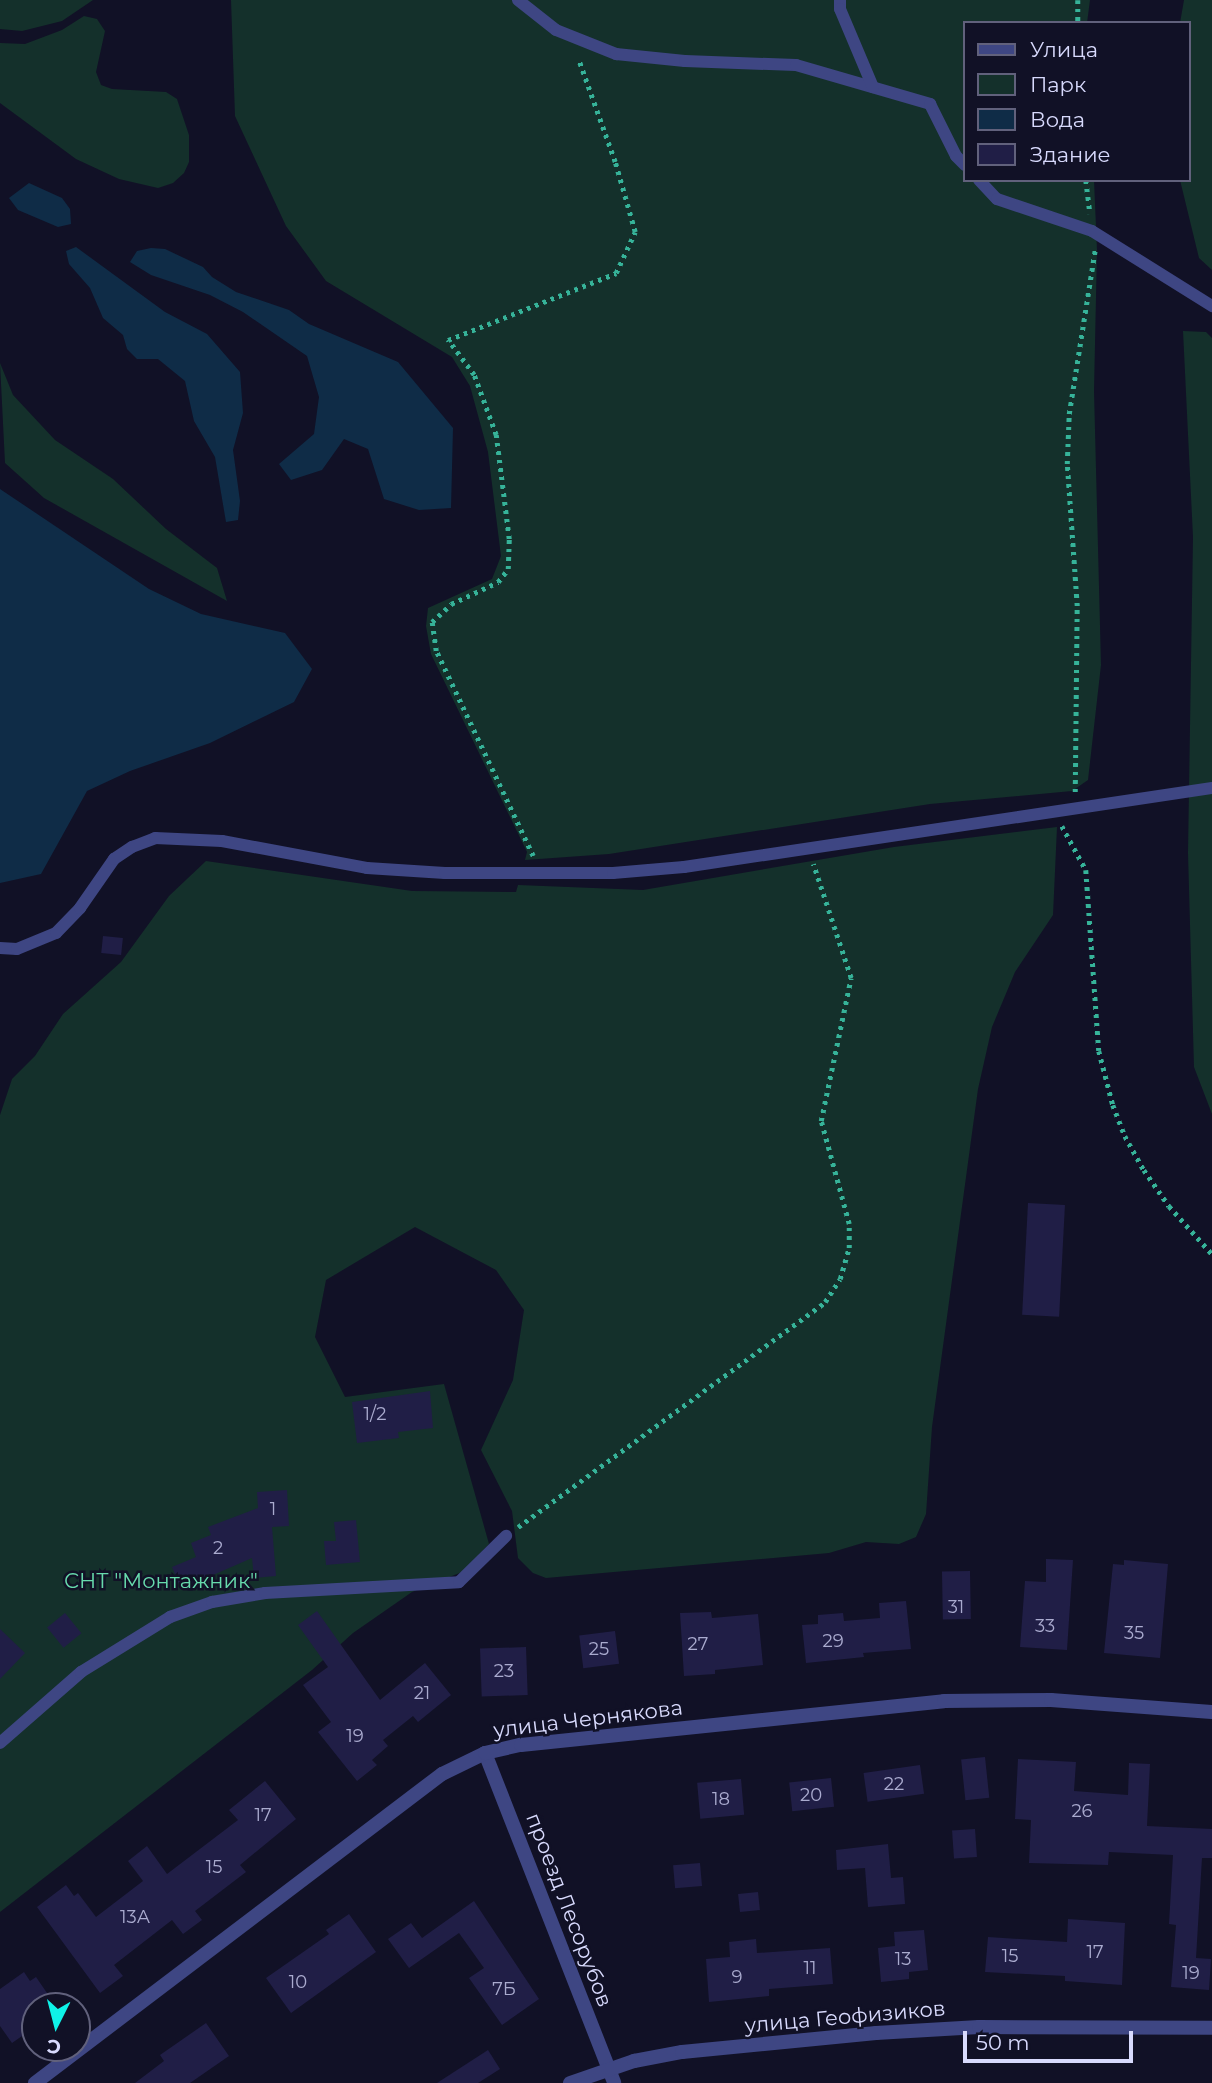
<!DOCTYPE html>
<meta charset="utf-8">
<style>
body{margin:0}
#map{position:relative;width:1212px;height:2083px;overflow:hidden;background:#111126;font-family:Montserrat,sans-serif}
div>[style]{position:absolute}
.green>*{inset:0;background:#14302b}
.water>*{inset:0;background:#0f2c47}
.building>*{inset:0;background:#201e46;transform-origin:0 0}
.path>*{height:4.5px;margin-top:-2.25px;transform-origin:0;background:repeating-linear-gradient(90deg,#36b399 0 3.5px,transparent 0 8.5px)}
.lane>*{height:12px;margin:-6px;padding:0 6px;transform-origin:6px;border-radius:6px;background:#3e4683}
.street>*{height:14px;margin:-7px;padding:0 7px;transform-origin:7px;border-radius:7px;background:#3e4683}
span{translate:-50% -50%;white-space:nowrap;text-align:center;line-height:1.15;-webkit-text-stroke:5px #111126;paint-order:stroke}
.number-label{font-size:18px;color:#aaabcf}
.number-label span{-webkit-text-stroke-width:0}
.park-label{font-size:21px;color:#67daac}
.street-label{font-size:21px;color:#d8dafd}
.legend{position:absolute;left:963px;top:21px;width:228px;height:161px;box-sizing:border-box;background:#111126;border:2px solid #61617c;margin:0;padding:9px 12px;list-style:none;font-size:21px;color:#d8dafd}
.legend li{display:flex;align-items:center;gap:14px;height:35px}
.legend b{width:35px;border:2px solid #61617c}
.north{position:absolute;left:21px;top:1992px;width:70px;height:70px;box-sizing:border-box;background:#111126;border:2px solid #61617c;border-radius:50%;rotate:186deg;font-size:19px;font-weight:700;line-height:28px;text-align:center;color:#d8dafd}
.north::after{content:'';display:block;margin:auto;width:24px;height:32px;background:#0ff2e8;clip-path:polygon(50% 0,100% 100%,50% 72%,0 100%)}
.scale{position:absolute;left:963px;top:2031px;width:170px;height:32px;box-sizing:border-box;border:4px solid #d8dafd;border-top:0;padding-left:9px;font-size:21px;line-height:24px;white-space:nowrap;color:#d8dafd;-webkit-text-stroke:5px #111126;paint-order:stroke}
</style>
<div id="map">
<div class="green">
<i style="clip-path:polygon(0 0,93px 0,62px 21px,22px 31px,0 29px)"></i>
<i style="clip-path:polygon(231px 0,1090px 0,1087px 23px,965px 23px,965px 180px,1094px 180px,1097px 250px,1094px 391px,1101px 665px,1088px 780px,1072px 791px,930px 804px,609px 854px,525px 860px,527px 852px,431px 654px,426px 626px,428px 608px,492px 579px,501px 556px,488px 452px,470px 386px,452px 357px,326px 281px,286px 226px,235px 116px)"></i>
<i style="clip-path:polygon(1184px 0,1212px 0,1212px 270px,1199px 258px,1180px 180px,1189px 180px,1189px 23px,1180px 23px)"></i>
<i style="clip-path:polygon(84px 16px,97px 19px,105px 31px,96px 72px,101px 85px,112px 89px,166px 92px,177px 99px,189px 135px,189px 162px,184px 173px,173px 183px,158px 188px,119px 179px,76px 159px,0 103px,0 43px,25px 44px,62px 30px)"></i>
<i style="clip-path:polygon(1183px 331px,1206px 332px,1212px 338px,1212px 1114px,1194px 1067px,1188px 853px,1193px 537px)"></i>
<i style="clip-path:polygon(0 363px,13px 395px,55px 440px,113px 479px,166px 529px,217px 568px,227px 601px,44px 498px,5px 463px)"></i>
<i style="clip-path:polygon(1057px 827px,1053px 915px,1015px 972px,992px 1027px,978px 1089px,932px 1427px,926px 1514px,916px 1537px,899px 1544px,866px 1542px,829px 1553px,546px 1578px,533px 1573px,518px 1558px,512px 1511px,481px 1450px,513px 1380px,524px 1310px,496px 1270px,415px 1227px,326px 1280px,315px 1337px,345px 1397px,444px 1384px,489px 1544px,462px 1572px,412px 1592px,353px 1633px,312px 1670px,0 1912px,0 1115px,12px 1079px,35px 1056px,63px 1014px,121px 962px,169px 896px,206px 861px,412px 891px,516px 892px,518px 885px,643px 890px,894px 847px)"></i>
</div>
<div class="water">
<i style="clip-path:polygon(29px 183px,62px 198px,70px 209px,71px 224px,58px 227px,18px 210px,9px 198px)"></i>
<i style="clip-path:polygon(76px 247px,165px 312px,207px 334px,240px 372px,243px 413px,233px 450px,240px 501px,238px 520px,226px 522px,215px 457px,194px 421px,185px 381px,158px 359px,137px 359px,127px 349px,123px 335px,103px 318px,90px 288px,69px 264px,66px 251px)"></i>
<i style="clip-path:polygon(151px 248px,165px 249px,203px 267px,212px 277px,236px 292px,289px 310px,309px 324px,398px 362px,453px 428px,451px 508px,419px 510px,384px 499px,368px 449px,344px 439px,322px 470px,291px 480px,279px 464px,314px 434px,319px 397px,307px 356px,243px 312px,210px 295px,151px 275px,130px 262px,137px 251px)"></i>
<i style="clip-path:polygon(0 489px,149px 589px,201px 614px,285px 633px,312px 669px,294px 702px,210px 743px,130px 771px,87px 791px,41px 874px,0 883px)"></i>
</div>
<div class="building">
<i style="left:103px;top:936px;width:20px;height:17px;rotate:6deg"></i>
<i style="left:1028px;top:1203px;width:37px;height:112px;rotate:3deg"></i>
<i style="clip-path:polygon(430px 1391px,433px 1428px,398px 1432px,399px 1438px,357px 1443px,352px 1402px)"></i>
<i style="clip-path:polygon(287px 1490px,289px 1526px,272px 1527px,276px 1576px,254px 1578px,252px 1558px,181px 1589px,172px 1567px,196px 1557px,191px 1543px,211px 1535px,208px 1527px,258px 1508px,257px 1492px)"></i>
<i style="clip-path:polygon(356px 1520px,360px 1562px,326px 1565px,324px 1541px,336px 1541px,334px 1522px)"></i>
<i style="clip-path:polygon(1046px 1559px,1073px 1560px,1067px 1650px,1020px 1647px,1025px 1581px,1046px 1582px)"></i>
<i style="clip-path:polygon(1124px 1560px,1168px 1564px,1160px 1658px,1104px 1653px,1113px 1564px,1124px 1565px)"></i>
<i style="left:970px;top:1571px;width:48px;height:28px;rotate:89deg"></i>
<i style="clip-path:polygon(906px 1601px,911px 1649px,863px 1653px,864px 1657px,806px 1663px,802px 1625px,818px 1624px,818px 1615px,843px 1613px,844px 1621px,880px 1618px,879px 1603px)"></i>
<i style="clip-path:polygon(317px 1611px,380px 1700px,425px 1663px,451px 1695px,418px 1722px,413px 1716px,383px 1740px,388px 1746px,372px 1760px,377px 1765px,357px 1781px,318px 1732px,331px 1722px,303px 1685px,328px 1667px,298px 1625px)"></i>
<i style="clip-path:polygon(711px 1612px,712px 1618px,758px 1614px,763px 1665px,715px 1670px,715px 1674px,684px 1676px,680px 1613px)"></i>
<i style="left:65px;top:1613px;width:26px;height:23px;rotate:51deg"></i>
<i style="clip-path:polygon(0 1629px,25px 1653px,0 1679px)"></i>
<i style="left:615px;top:1631px;width:33px;height:36px;rotate:83deg"></i>
<i style="left:526px;top:1647px;width:48px;height:46px;rotate:88deg"></i>
<i style="left:985px;top:1757px;width:41px;height:24px;rotate:84deg"></i>
<i style="clip-path:polygon(1018px 1759px,1076px 1762px,1074px 1791px,1128px 1795px,1129px 1763px,1150px 1764px,1147px 1826px,1212px 1829px,1212px 1858px,1202px 1858px,1196px 1958px,1211px 1959px,1209px 1990px,1171px 1987px,1176px 1925px,1169px 1924px,1173px 1855px,1109px 1852px,1108px 1865px,1029px 1863px,1031px 1820px,1015px 1819px)"></i>
<i style="left:920px;top:1765px;width:29px;height:57px;rotate:82deg"></i>
<i style="left:831px;top:1778px;width:29px;height:42px;rotate:84deg"></i>
<i style="left:741px;top:1779px;width:36px;height:44px;rotate:85deg"></i>
<i style="clip-path:polygon(265px 1781px,296px 1819px,240px 1865px,246px 1872px,195px 1911px,202px 1920px,183px 1934px,172px 1920px,114px 1965px,123px 1976px,100px 1993px,37px 1907px,66px 1885px,74px 1896px,78px 1893px,96px 1917px,143px 1881px,128px 1861px,147px 1846px,167px 1874px,238px 1820px,229px 1810px)"></i>
<i style="left:975px;top:1829px;width:28px;height:23px;rotate:86deg"></i>
<i style="clip-path:polygon(888px 1844px,891px 1878px,903px 1877px,905px 1904px,868px 1907px,865px 1868px,837px 1870px,836px 1850px)"></i>
<i style="left:700px;top:1863px;width:23px;height:27px;rotate:85deg"></i>
<i style="left:758px;top:1892px;width:18px;height:20px;rotate:84deg"></i>
<i style="clip-path:polygon(474px 1901px,539px 1999px,502px 2025px,469px 1978px,484px 1968px,459px 1933px,409px 1968px,388px 1939px,411px 1923px,422px 1938px)"></i>
<i style="clip-path:polygon(349px 1914px,376px 1952px,291px 2013px,266px 1978px,329px 1934px,326px 1930px)"></i>
<i style="clip-path:polygon(1068px 1919px,1125px 1923px,1122px 1985px,1065px 1981px,1065px 1976px,985px 1972px,988px 1937px,1067px 1942px)"></i>
<i style="clip-path:polygon(924px 1930px,928px 1970px,909px 1972px,909px 1979px,881px 1982px,878px 1948px,895px 1946px,894px 1932px)"></i>
<i style="clip-path:polygon(756px 1939px,757px 1953px,830px 1948px,833px 1984px,769px 1989px,769px 1996px,709px 2002px,706px 1959px,730px 1957px,729px 1942px)"></i>
<i style="clip-path:polygon(24px 1972px,30px 1981px,36px 1977px,56px 2006px,35px 2006px,35px 2027px,12px 2043px,0 2026px,0 1989px)"></i>
<i style="clip-path:polygon(206px 2023px,229px 2056px,190px 2083px,135px 2083px,164px 2061px,160px 2055px)"></i>
<i style="clip-path:polygon(488px 2050px,500px 2069px,478px 2083px,437px 2083px)"></i>
</div>
<div class="path">
<i style="left:1078px;top:0;width:23px;rotate:90deg"></i>
<i style="left:1086px;top:180px;width:34px;rotate:83deg"></i>
<i style="left:1075px;top:792px;width:186px;rotate:-89.4deg"></i>
<i style="left:1077px;top:606px;width:142px;rotate:-94deg"></i>
<i style="left:1067px;top:464px;width:50px;rotate:-87.7deg"></i>
<i style="left:1069px;top:414px;width:166px;rotate:-81deg"></i>
<i style="left:1062px;top:826px;width:50px;rotate:61.4deg"></i>
<i style="left:1086px;top:870px;width:181px;rotate:85.9deg"></i>
<i style="left:1099px;top:1051px;width:56px;rotate:75.5deg"></i>
<i style="left:1113px;top:1105px;width:33px;rotate:69deg"></i>
<i style="left:1125px;top:1136px;width:39px;rotate:61deg"></i>
<i style="left:1144px;top:1170px;width:44px;rotate:55.2deg"></i>
<i style="left:1169px;top:1206px;width:64px;rotate:48.1deg"></i>
<i style="left:533px;top:856px;width:227px;rotate:-115.3deg"></i>
<i style="left:436px;top:651px;width:29px;rotate:-98deg"></i>
<i style="left:432px;top:622px;width:26px;rotate:-43deg"></i>
<i style="left:451px;top:604px;width:52px;rotate:-25.1deg"></i>
<i style="left:498px;top:582px;width:16px;rotate:-52deg"></i>
<i style="left:508px;top:569px;width:30px;rotate:-88deg"></i>
<i style="left:509px;top:539px;width:105px;rotate:-97.1deg"></i>
<i style="left:496px;top:435px;width:64px;rotate:-110.1deg"></i>
<i style="left:474px;top:375px;width:44px;rotate:-126.6deg"></i>
<i style="left:448px;top:340px;width:181px;rotate:-21.7deg"></i>
<i style="left:616px;top:273px;width:45px;rotate:-65.1deg"></i>
<i style="left:635px;top:232px;width:73px;rotate:-105.9deg"></i>
<i style="left:615px;top:162px;width:110px;rotate:-109.6deg"></i>
<i style="left:518px;top:1527px;width:381px;rotate:-36.2deg"></i>
<i style="left:825px;top:1302px;width:27px;rotate:-57deg"></i>
<i style="left:840px;top:1279px;width:32px;rotate:-74deg"></i>
<i style="left:849px;top:1248px;width:24px;rotate:-90deg"></i>
<i style="left:849px;top:1224px;width:107px;rotate:-105.2deg"></i>
<i style="left:821px;top:1121px;width:146px;rotate:-78.2deg"></i>
<i style="left:851px;top:978px;width:120px;rotate:-108.4deg"></i>
</div>
<div class="lane">
<i style="left:518px;top:0;width:48px;rotate:38.3deg"></i>
<i style="left:556px;top:30px;width:65px;rotate:21.8deg"></i>
<i style="left:616px;top:54px;width:69px;rotate:5.8deg"></i>
<i style="left:685px;top:61px;width:111px;rotate:2.1deg"></i>
<i style="left:796px;top:65px;width:140px;rotate:16.2deg"></i>
<i style="left:930px;top:104px;width:58px;rotate:63.4deg"></i>
<i style="left:956px;top:156px;width:13px;rotate:45deg"></i>
<i style="left:840px;top:0;width:9px;rotate:90deg"></i>
<i style="left:840px;top:9px;width:85px;rotate:67.1deg"></i>
<i style="left:979px;top:180px;width:26px;rotate:47deg"></i>
<i style="left:997px;top:199px;width:100px;rotate:18.6deg"></i>
<i style="left:1092px;top:231px;width:142px;rotate:32deg"></i>
<i style="left:0;top:948px;width:17px;rotate:3deg"></i>
<i style="left:17px;top:949px;width:42px;rotate:-22.3deg"></i>
<i style="left:56px;top:933px;width:35px;rotate:-46deg"></i>
<i style="left:80px;top:908px;width:60px;rotate:-55.2deg"></i>
<i style="left:114px;top:859px;width:22px;rotate:-34deg"></i>
<i style="left:132px;top:847px;width:25px;rotate:-21deg"></i>
<i style="left:155px;top:838px;width:67px;rotate:2.6deg"></i>
<i style="left:222px;top:841px;width:147px;rotate:10.5deg"></i>
<i style="left:367px;top:868px;width:78px;rotate:3.7deg"></i>
<i style="left:445px;top:873px;width:168px"></i>
<i style="left:613px;top:873px;width:71px;rotate:-4.8deg"></i>
<i style="left:684px;top:867px;width:534px;rotate:-8.51deg"></i>
<i style="left:0;top:1743px;width:108px;rotate:-41.2deg"></i>
<i style="left:81px;top:1672px;width:105px;rotate:-31.7deg"></i>
<i style="left:170px;top:1617px;width:45px;rotate:-19.7deg"></i>
<i style="left:212px;top:1602px;width:54px;rotate:-9.6deg"></i>
<i style="left:265px;top:1593px;width:194px;rotate:-3.2deg"></i>
<i style="left:459px;top:1582px;width:66px;rotate:-44.4deg"></i>
</div>
<div class="street">
<i style="left:485px;top:1753px;width:354px;rotate:68.6deg"></i>
<i style="left:35px;top:2083px;width:511px;rotate:-37.21deg"></i>
<i style="left:442px;top:1774px;width:48px;rotate:-26deg"></i>
<i style="left:485px;top:1753px;width:37px;rotate:-13deg"></i>
<i style="left:521px;top:1745px;width:425px;rotate:-5.9deg"></i>
<i style="left:944px;top:1701px;width:107px;rotate:-0.5deg"></i>
<i style="left:1051px;top:1700px;width:161px;rotate:4.3deg"></i>
<i style="left:570px;top:2083px;width:68px;rotate:-19deg"></i>
<i style="left:634px;top:2061px;width:49px;rotate:-10.6deg"></i>
<i style="left:682px;top:2052px;width:195px;rotate:-5.6deg"></i>
<i style="left:876px;top:2033px;width:103px;rotate:-3.3deg"></i>
<i style="left:979px;top:2027px;width:233px;rotate:0.2deg"></i>
</div>
<div class="number-label">
<span style="left:375px;top:1414px">1/2</span>
<span style="left:273px;top:1509px">1</span>
<span style="left:218px;top:1548px">2</span>
<span style="left:956px;top:1607px">31</span>
<span style="left:1045px;top:1626px">33</span>
<span style="left:1134px;top:1633px">35</span>
<span style="left:833px;top:1641px">29</span>
<span style="left:698px;top:1644px">27</span>
<span style="left:599px;top:1649px">25</span>
<span style="left:504px;top:1671px">23</span>
<span style="left:422px;top:1693px">21</span>
<span style="left:355px;top:1736px">19</span>
<span style="left:894px;top:1784px">22</span>
<span style="left:811px;top:1795px">20</span>
<span style="left:721px;top:1799px">18</span>
<span style="left:1082px;top:1811px">26</span>
<span style="left:263px;top:1815px">17</span>
<span style="left:214px;top:1867px">15</span>
<span style="left:135px;top:1917px">13А</span>
<span style="left:1095px;top:1952px">17</span>
<span style="left:1010px;top:1956px">15</span>
<span style="left:903px;top:1959px">13</span>
<span style="left:810px;top:1968px">11</span>
<span style="left:1191px;top:1973px">19</span>
<span style="left:737px;top:1977px">9</span>
<span style="left:298px;top:1982px">10</span>
<span style="left:504px;top:1989px">7Б</span>
</div>
<div class="park-label">
<span style="left:161px;top:1581px">СНТ "Монтажник"</span>
</div>
<div class="street-label">
<span style="left:588px;top:1719px;rotate:-7deg">улица Чернякова</span>
<span style="left:569px;top:1910px;rotate:69deg">проезд Лесорубов</span>
<span style="left:845px;top:2017px;rotate:-5deg">улица Геофизиков</span>
</div>
<ul class="legend">
<li><b style="height:9px;background:#3e4683"></b>Улица</li>
<li><b style="height:19px;background:#14302b"></b>Парк</li>
<li><b style="height:19px;background:#0f2c47"></b>Вода</li>
<li><b style="height:19px;background:#201e46"></b>Здание</li>
</ul>
<div class="north">С</div>
<div class="scale">50 m</div>
</div>
